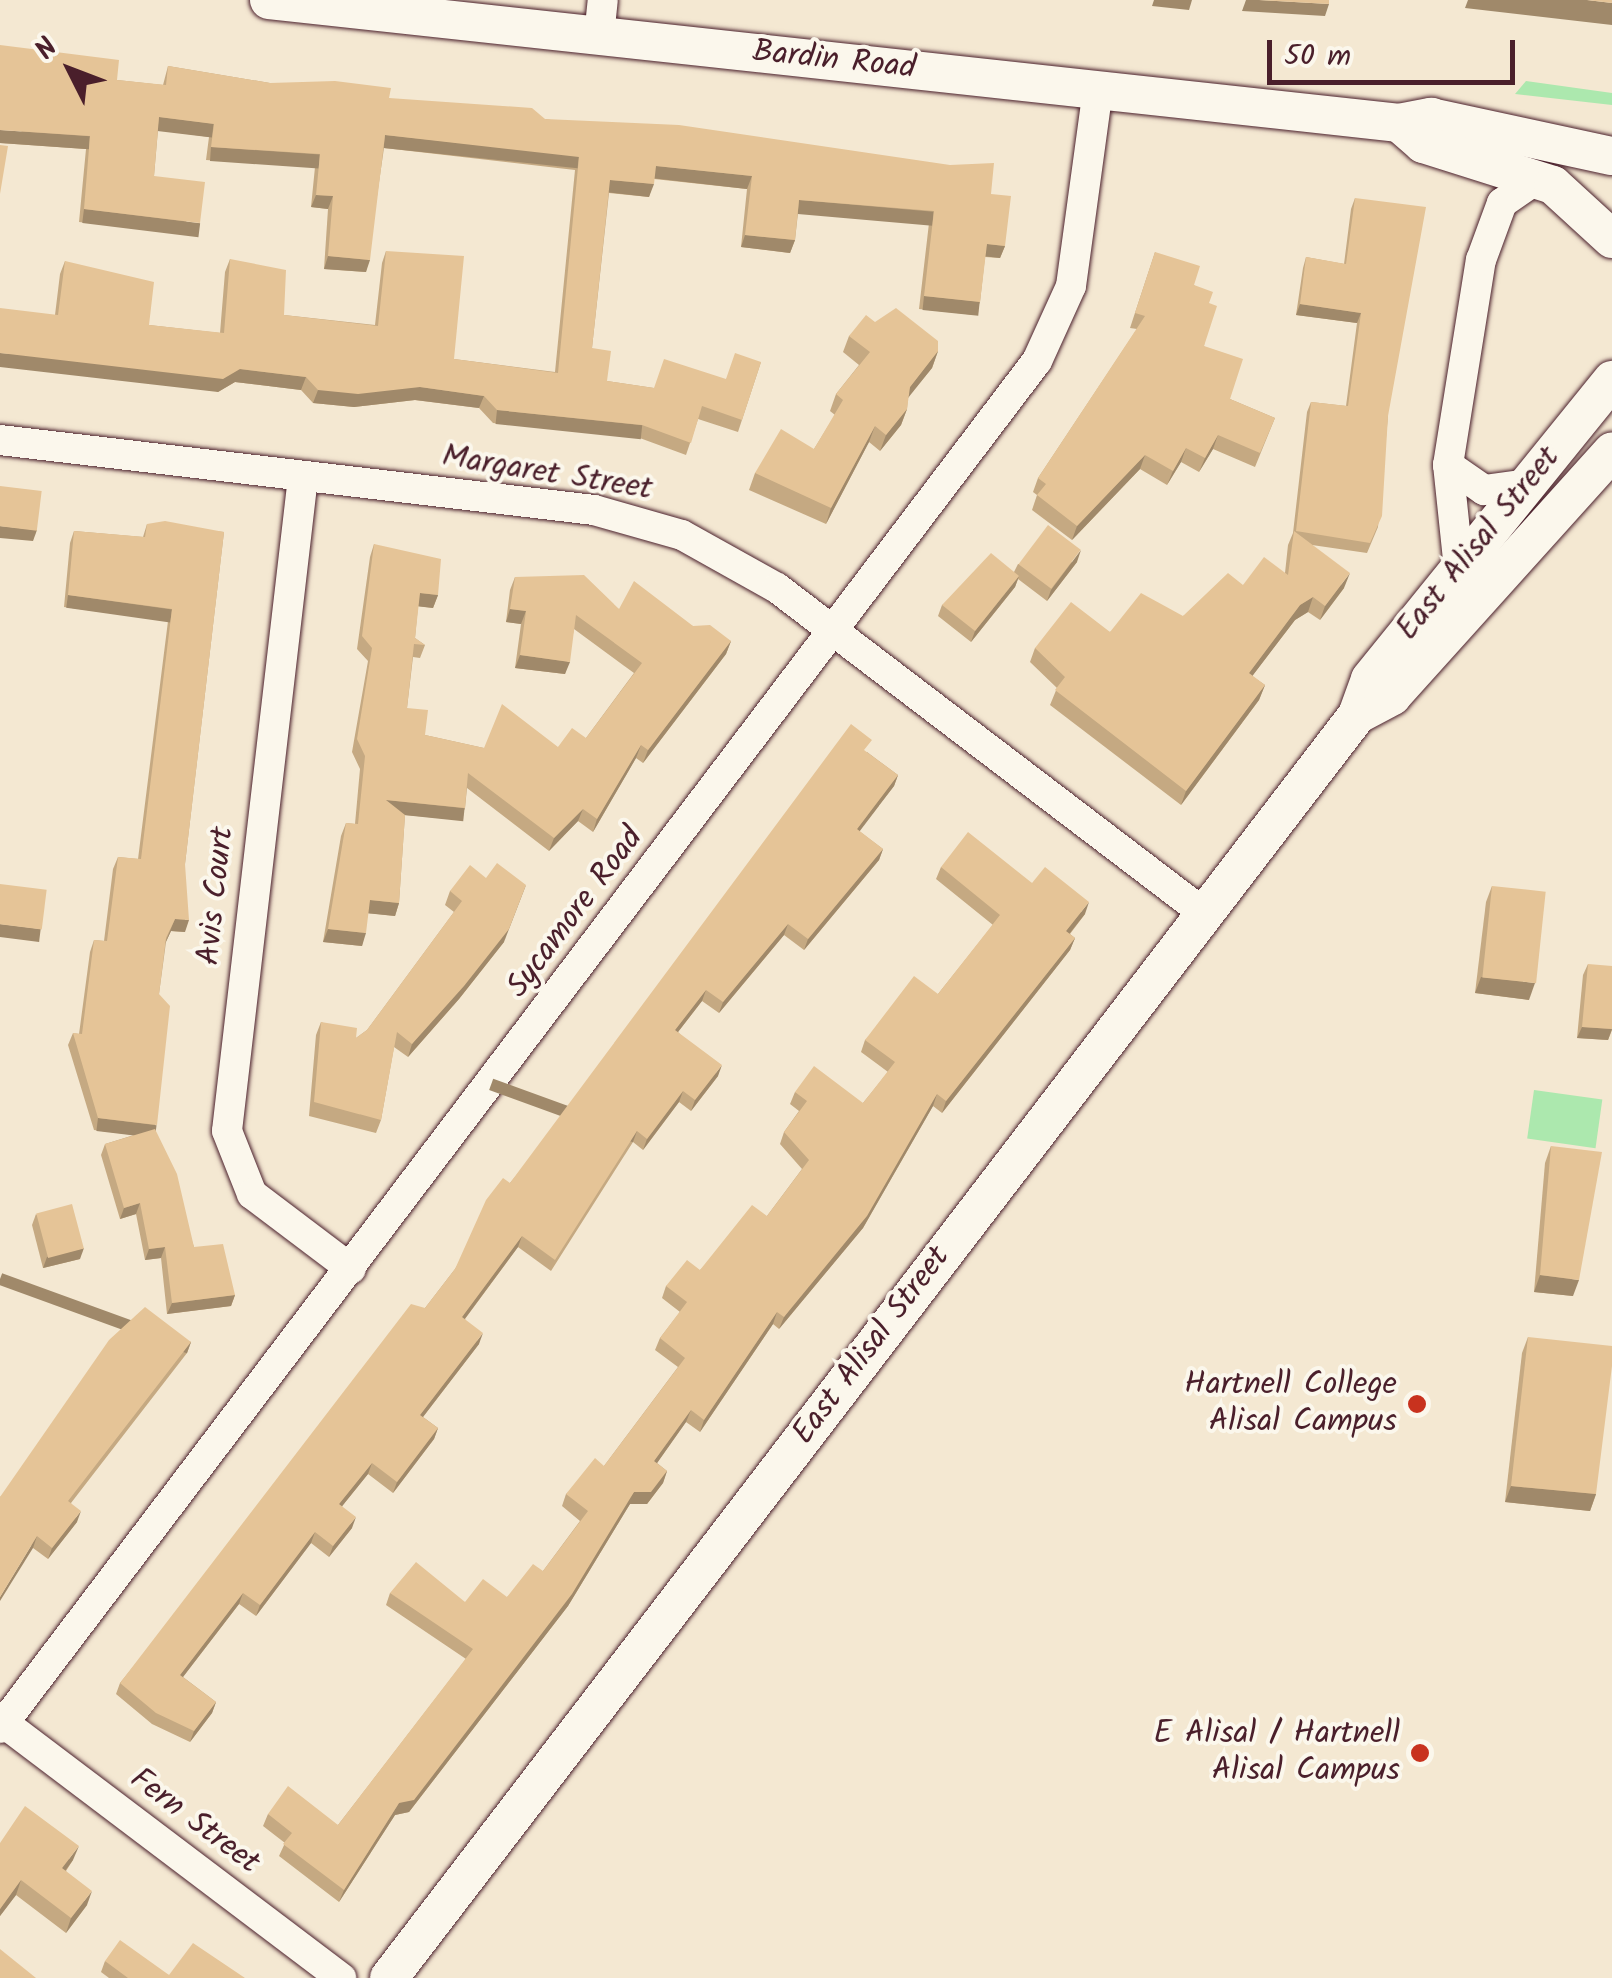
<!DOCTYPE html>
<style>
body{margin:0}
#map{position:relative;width:1612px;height:1978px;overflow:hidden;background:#f4e8d2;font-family:Kalam,sans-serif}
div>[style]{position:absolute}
.green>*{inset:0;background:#ace8ae;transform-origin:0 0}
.roads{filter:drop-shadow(0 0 2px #4a1f2b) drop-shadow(0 0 2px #4a1f2b)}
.minor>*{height:30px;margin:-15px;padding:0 15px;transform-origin:15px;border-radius:15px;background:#fbf7ec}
.tertiary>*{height:38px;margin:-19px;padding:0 19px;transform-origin:19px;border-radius:19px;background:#fbf7ec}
.wall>*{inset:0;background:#c5a982}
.shaded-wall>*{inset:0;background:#a0896a;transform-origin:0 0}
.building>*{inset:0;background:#e5c497;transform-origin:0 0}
.dots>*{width:28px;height:28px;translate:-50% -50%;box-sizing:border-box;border:5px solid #fbf7ec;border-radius:50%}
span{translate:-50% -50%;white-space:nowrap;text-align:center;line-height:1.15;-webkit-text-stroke:8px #fbf7ec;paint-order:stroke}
.street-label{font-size:32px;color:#4a1f2b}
.poi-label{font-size:32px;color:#4a1f2b}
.right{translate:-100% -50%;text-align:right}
.north{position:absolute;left:20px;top:20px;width:100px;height:100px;-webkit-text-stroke:8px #fbf7ec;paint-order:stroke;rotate:312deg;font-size:28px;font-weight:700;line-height:40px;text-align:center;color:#4a1f2b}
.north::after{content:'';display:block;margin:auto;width:35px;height:45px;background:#4a1f2b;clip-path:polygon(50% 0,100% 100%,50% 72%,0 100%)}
.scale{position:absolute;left:1267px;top:40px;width:248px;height:45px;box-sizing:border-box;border:5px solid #4a1f2b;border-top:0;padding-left:12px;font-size:30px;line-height:35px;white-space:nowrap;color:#4a1f2b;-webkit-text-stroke:8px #fbf7ec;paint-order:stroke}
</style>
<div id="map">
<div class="green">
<i style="clip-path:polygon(1526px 81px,1612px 93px,1612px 105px,1515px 94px)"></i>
<i style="left:1534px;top:1090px;width:69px;height:49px;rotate:8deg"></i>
</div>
<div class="roads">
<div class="minor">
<i style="left:599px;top:36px;width:36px;rotate:-84deg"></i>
<i style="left:0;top:440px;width:598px;rotate:6.72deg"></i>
<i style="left:594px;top:510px;width:91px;rotate:15.9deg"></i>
<i style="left:682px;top:535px;width:109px;rotate:29.2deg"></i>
<i style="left:777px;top:588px;width:533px;rotate:37.3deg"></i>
<i style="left:1448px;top:465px;width:44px;rotate:34.8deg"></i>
<i style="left:1484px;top:490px;width:44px;rotate:-7.8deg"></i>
<i style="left:303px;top:477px;width:658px;rotate:96.63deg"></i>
<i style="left:227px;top:1131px;width:68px;rotate:68.4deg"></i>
<i style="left:252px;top:1194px;width:124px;rotate:37.1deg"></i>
<i style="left:1459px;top:569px;width:105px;rotate:-96deg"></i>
<i style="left:1448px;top:465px;width:208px;rotate:-80.9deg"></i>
<i style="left:1481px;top:260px;width:61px;rotate:-69.8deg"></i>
<i style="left:1502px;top:203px;width:44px;rotate:-34.8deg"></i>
<i style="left:4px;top:1723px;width:423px;rotate:37.1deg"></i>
<i style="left:0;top:1728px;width:1716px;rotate:-52.82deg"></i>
<i style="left:1037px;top:361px;width:82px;rotate:-65.6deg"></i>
<i style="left:1071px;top:286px;width:198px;rotate:-82.2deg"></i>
</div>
<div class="tertiary">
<i style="left:269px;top:0;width:1137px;rotate:6.21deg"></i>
<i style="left:1399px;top:123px;width:33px;rotate:-11deg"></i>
<i style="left:1431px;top:117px;width:185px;rotate:12.2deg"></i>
<i style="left:1399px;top:123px;width:32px;rotate:41deg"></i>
<i style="left:1423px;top:144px;width:136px;rotate:17.5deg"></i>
<i style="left:1553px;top:185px;width:80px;rotate:42.5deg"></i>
<i style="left:1357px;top:715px;width:40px;rotate:-28deg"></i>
<i style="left:1392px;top:696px;width:329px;rotate:-48deg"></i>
<i style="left:389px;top:1978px;width:1591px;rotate:-52.53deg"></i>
<i style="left:1357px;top:715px;width:38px;rotate:-70deg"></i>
<i style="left:1370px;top:679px;width:385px;rotate:-51deg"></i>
</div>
</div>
<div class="wall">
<i style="clip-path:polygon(168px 66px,270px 83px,545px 119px,991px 194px,1005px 246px,1000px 258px,985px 257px,980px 302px,975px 315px,919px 309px,929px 223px,798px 213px,795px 240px,790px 253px,741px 247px,747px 189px,654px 179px,649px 197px,609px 193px,592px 348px,607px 381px,654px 388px,726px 379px,761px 362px,738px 432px,698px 419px,686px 455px,637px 437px,493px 423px,479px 408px,415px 400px,354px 407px,313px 403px,301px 390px,235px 382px,218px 392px,55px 315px,60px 274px,65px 261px,149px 325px,220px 333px,225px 272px,230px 259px,284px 315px,375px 325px,382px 263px,386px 251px,454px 359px,555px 372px,575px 170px,384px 148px,366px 272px,324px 269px,328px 209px,311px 207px,315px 167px,206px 160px,209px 137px,158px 130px,154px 176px,196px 235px,79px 222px,86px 149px,0 143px,117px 80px,163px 85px)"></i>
<i style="clip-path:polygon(1355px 198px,1388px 416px,1378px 527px,1367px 553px,1312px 545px,1344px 588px,1320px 620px,1308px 612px,1295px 620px,1252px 676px,1265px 685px,1259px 700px,1181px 805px,1050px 705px,1057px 688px,1030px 662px,1035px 648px,1183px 616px,1243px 585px,1285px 573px,1288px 545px,1293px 533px,1307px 412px,1311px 402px,1346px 406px,1357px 323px,1296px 315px,1303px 268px,1306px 257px,1344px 264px,1351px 209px)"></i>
<i style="clip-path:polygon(1155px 252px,1194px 285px,1209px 303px,1204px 346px,1230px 399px,1275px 418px,1255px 467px,1213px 449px,1199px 472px,1181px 462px,1167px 485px,1140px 469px,1072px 540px,1032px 510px,1037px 495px,1033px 492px,1038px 478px,1137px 329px,1130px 328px)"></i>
<i style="clip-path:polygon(875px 322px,938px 351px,932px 368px,908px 397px,907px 409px,901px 425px,880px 451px,869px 442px,826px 524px,749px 490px,755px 473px,814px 449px,835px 415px,830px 411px,836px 394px,859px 365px,843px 352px,849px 336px)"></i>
<i style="clip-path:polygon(147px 524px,224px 532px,185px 864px,185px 932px,171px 931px,166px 942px,159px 994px,155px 1130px,194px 1247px,235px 1295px,231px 1306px,167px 1314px,161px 1258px,145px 1260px,136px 1214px,120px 1219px,101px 1155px,105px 1144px,134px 1135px,94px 1130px,68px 1045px,73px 1033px,79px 1034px,90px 952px,94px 940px,104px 941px,113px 869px,118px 857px,138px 859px,168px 621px,64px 607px,70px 543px,74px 531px,143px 537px)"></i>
<i style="clip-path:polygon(374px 544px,438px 595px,433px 608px,418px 606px,415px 638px,425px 645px,420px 658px,413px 657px,407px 708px,425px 735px,484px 748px,558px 747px,586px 738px,634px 673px,574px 629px,565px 674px,515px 668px,521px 624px,506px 622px,510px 590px,515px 577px,619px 609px,693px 626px,731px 641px,726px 654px,643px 763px,636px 758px,593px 832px,578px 821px,549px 851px,467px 788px,465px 808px,460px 820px,405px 815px,399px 903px,395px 916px,368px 913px,362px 946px,323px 942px,341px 836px,346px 823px,355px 824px,360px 769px,352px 752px,368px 661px,357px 649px,370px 557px)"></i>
<i style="clip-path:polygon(1077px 562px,1047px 601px,1018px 579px,1015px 587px,971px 642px,938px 616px,942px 605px,1014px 572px,1018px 564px)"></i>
<i style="clip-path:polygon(867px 752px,898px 775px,894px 786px,859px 831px,883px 849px,879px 860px,804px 950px,784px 935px,719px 1013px,702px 1001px,678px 1032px,718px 1076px,691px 1111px,679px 1102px,643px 1150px,633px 1142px,551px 1271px,518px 1247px,465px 1319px,479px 1344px,423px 1417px,438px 1428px,434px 1439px,393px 1493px,368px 1474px,342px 1506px,352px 1528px,329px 1557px,311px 1543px,256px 1616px,239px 1604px,183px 1677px,216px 1702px,212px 1713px,190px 1742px,152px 1724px,116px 1694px,120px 1683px,425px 1308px,455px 1269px,510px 1183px)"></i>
<i style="clip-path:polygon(941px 867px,1032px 883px,1085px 914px,1070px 934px,1075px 938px,1070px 950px,942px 1113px,933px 1106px,863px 1228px,779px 1329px,773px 1324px,700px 1432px,686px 1422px,657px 1463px,667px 1471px,663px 1483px,647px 1504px,630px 1504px,568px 1606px,409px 1812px,395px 1815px,339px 1902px,279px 1856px,285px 1843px,263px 1826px,268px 1814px,338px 1825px,466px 1659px,386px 1605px,390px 1593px,465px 1602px,507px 1597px,543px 1571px,580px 1521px,562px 1506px,566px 1494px,604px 1466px,678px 1367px,655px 1350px,660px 1338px,680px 1312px,662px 1298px,666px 1286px,700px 1270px,767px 1216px,802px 1169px,780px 1144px,784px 1132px,799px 1111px,790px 1104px,795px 1092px,863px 1103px,888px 1072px,861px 1052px,865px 1040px,938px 994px,993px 925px,936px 879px)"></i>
<i style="clip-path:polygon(486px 878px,504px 942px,459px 999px,408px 1057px,394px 1047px,381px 1120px,376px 1133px,309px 1116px,316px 1035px,321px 1022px,356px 1038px,367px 1030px,454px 912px,445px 905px,450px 891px)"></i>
<i style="clip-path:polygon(1492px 886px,1529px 1000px,1475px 993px,1486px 902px)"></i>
<i style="clip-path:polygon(1588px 964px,1612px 1030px,1608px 1040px,1577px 1038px,1583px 975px)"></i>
<i style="clip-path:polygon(1551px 1146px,1573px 1296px,1534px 1292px,1545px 1163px)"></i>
<i style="clip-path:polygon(36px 1214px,80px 1259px,43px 1268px,32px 1225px)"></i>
<i style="clip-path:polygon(1528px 1337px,1596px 1494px,1590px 1511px,1505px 1502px,1522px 1353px)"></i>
<i style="clip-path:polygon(191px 1342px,187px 1353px,71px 1503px,77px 1522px,48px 1559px,33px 1548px,0 1497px)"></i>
<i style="clip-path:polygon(0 1843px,73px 1860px,66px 1871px,87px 1905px,66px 1933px,16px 1895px,0 1916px)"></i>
<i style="clip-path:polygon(105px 1961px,169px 1975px,245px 1978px,109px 1978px,101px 1972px)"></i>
</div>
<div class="shaded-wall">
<i style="clip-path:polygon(1154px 0,1192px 0,1189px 10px,1152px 6px)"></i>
<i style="clip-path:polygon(1246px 0,1259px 0,1329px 4px,1325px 16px,1242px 11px)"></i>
<i style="clip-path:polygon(1468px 0,1587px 0,1612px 3px,1612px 25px,1465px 8px)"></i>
<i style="left:159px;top:117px;width:55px;height:14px;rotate:7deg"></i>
<i style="left:0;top:130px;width:90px;height:13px;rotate:4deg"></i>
<i style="left:385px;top:135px;width:195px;height:13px;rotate:6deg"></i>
<i style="left:211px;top:147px;width:109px;height:14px;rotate:4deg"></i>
<i style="clip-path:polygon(656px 166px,752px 176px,747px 189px,651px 178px)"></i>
<i style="clip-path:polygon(610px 180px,654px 184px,649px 197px,605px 192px)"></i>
<i style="clip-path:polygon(316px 195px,333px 196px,328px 209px,311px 207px)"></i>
<i style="left:799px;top:200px;width:135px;height:14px;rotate:5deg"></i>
<i style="left:84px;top:209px;width:117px;height:14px;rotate:7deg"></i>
<i style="clip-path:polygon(745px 235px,795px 240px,790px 253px,741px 247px)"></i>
<i style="clip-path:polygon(987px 244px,1005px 246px,1000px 258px,982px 256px)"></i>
<i style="clip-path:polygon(328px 256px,370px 260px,366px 272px,324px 269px)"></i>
<i style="left:924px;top:296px;width:56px;height:14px;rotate:6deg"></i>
<i style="clip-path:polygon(1300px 304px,1361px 313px,1357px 323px,1296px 315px)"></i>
<i style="clip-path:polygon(938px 351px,932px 368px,904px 403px,910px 387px)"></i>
<i style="clip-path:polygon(0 353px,240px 369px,306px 377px,301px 390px,235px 382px,218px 392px,0 367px)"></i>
<i style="clip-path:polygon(420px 387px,484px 396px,479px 408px,415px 400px,354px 407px,313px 403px,318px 390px)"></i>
<i style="clip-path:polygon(907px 409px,901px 425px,880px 451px,886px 435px)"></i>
<i style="left:497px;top:410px;width:146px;height:14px;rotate:6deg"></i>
<i style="clip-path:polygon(875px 426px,869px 442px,826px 524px,831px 508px)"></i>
<i style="clip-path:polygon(1218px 435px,1213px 449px,1199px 472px,1205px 458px)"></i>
<i style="clip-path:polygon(1186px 448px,1181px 462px,1167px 485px,1173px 471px)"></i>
<i style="clip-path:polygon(1145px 455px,1140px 469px,1072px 540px,1077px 526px)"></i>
<i style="clip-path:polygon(0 526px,37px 530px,33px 541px,0 538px)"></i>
<i style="clip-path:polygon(1081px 550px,1077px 562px,1047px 601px,1051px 590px)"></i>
<i style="clip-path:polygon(1350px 573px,1344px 588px,1320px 620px,1325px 606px)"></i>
<i style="clip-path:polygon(1019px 576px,1015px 587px,971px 642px,975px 631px)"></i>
<i style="clip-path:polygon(420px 593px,438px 595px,433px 608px,415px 606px)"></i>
<i style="left:68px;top:595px;width:105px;height:13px;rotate:8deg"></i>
<i style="clip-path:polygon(1313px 597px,1308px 612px,1295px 620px,1244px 687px,1249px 673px,1300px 605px)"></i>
<i style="clip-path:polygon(510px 609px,526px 611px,521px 624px,506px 622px)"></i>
<i style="clip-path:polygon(731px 641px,726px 654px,643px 763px,648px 750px)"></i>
<i style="clip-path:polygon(520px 655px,570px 662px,565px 674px,515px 668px)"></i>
<i style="clip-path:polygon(1265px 685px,1259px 700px,1181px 805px,1186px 791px)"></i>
<i style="clip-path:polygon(641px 745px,636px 758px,593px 832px,597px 819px)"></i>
<i style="clip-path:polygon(898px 775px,894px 786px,853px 840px,857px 829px)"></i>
<i style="left:386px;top:800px;width:79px;height:13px;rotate:6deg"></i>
<i style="clip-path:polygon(583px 809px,578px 821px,549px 851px,554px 838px)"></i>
<i style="clip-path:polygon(883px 849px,879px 860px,804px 950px,808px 939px)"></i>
<i style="clip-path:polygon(526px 885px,504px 942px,459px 999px,408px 1057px,412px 1044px)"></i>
<i style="clip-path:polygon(370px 900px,399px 903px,395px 916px,365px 913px)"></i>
<i style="clip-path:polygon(1089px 902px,1085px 914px,1062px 943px,1066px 931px)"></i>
<i style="clip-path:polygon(175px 919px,189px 920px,185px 932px,171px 931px,162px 950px)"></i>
<i style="left:0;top:924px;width:41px;height:13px;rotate:7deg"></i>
<i style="clip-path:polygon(788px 924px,784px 935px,719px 1013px,723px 1002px)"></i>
<i style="clip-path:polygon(328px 929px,366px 933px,362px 946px,323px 942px)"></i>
<i style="clip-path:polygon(1075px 938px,1070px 950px,942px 1113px,946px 1101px)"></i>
<i style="clip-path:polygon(1481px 977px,1535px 983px,1529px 1000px,1475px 993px)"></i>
<i style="clip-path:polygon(706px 990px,702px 1001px,671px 1041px,675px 1030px)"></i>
<i style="clip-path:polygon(1582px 1027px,1612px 1029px,1608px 1040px,1577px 1038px)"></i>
<i style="clip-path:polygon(722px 1065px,718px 1076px,691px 1111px,695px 1100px)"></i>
<i style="clip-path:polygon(683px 1091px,679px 1102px,643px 1150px,647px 1139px)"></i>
<i style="clip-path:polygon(937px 1094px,933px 1106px,863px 1228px,779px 1329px,784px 1317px)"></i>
<i style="left:98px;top:1118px;width:59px;height:13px;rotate:7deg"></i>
<i style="left:637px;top:1131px;width:12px;height:153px;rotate:110deg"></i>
<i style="clip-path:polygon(140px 1203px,136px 1214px,120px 1219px,124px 1208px)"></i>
<i style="clip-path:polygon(522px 1236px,518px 1247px,458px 1328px,462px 1317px)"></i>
<i style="clip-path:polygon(165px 1247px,161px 1258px,145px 1260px,149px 1249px)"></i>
<i style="clip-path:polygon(84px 1248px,80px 1259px,43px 1268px,47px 1257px)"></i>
<i style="clip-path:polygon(1540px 1275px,1579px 1280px,1573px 1296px,1534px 1292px)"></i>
<i style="clip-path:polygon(235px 1295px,231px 1306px,167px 1314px,172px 1303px)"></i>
<i style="clip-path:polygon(777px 1312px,773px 1324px,700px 1432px,704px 1420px)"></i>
<i style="clip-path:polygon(483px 1333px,479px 1344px,416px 1426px,420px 1415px)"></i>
<i style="left:191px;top:1342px;width:12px;height:201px;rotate:110deg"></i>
<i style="clip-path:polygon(691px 1410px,686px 1422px,650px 1473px,654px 1461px)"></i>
<i style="clip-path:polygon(438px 1428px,434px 1439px,393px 1493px,397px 1482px)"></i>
<i style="clip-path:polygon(372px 1463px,368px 1474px,335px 1515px,339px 1504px)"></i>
<i style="clip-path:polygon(667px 1471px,663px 1483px,647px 1504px,630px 1504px,568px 1606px,409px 1812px,395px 1815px,339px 1902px,344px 1890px,399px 1803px,634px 1492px)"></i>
<i style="clip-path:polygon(1511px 1486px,1596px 1494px,1590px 1511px,1505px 1502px)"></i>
<i style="clip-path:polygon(81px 1511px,77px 1522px,48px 1559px,52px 1548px)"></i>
<i style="clip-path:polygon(356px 1517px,352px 1528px,329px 1557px,333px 1546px)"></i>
<i style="clip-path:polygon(315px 1532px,311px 1543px,256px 1616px,260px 1605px)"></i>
<i style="clip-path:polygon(37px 1536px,33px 1548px,0 1601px,0 1597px)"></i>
<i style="clip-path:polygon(243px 1593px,239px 1604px,176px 1686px,180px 1675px)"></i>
<i style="clip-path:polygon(216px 1702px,212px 1713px,190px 1742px,194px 1731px)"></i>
<i style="clip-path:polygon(79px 1846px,73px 1860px,57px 1882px,62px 1868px)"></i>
<i style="clip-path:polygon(21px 1880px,16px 1895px,0 1916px,0 1909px)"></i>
<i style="clip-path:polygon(92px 1891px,87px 1905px,66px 1933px,71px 1918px)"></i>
</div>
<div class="building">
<i style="clip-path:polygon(1259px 0,1329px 0,1329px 4px)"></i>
<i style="clip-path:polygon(1587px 0,1612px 0,1612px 3px)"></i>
<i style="clip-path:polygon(0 45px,119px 60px,117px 80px,166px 85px,168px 66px,270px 83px,335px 81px,391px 88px,389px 98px,532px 108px,545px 119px,679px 125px,950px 165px,994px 163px,991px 194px,1011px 196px,1005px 246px,987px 244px,980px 302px,924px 296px,934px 211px,799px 200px,795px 240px,745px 235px,752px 176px,656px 166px,654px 184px,610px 180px,592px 348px,611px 351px,607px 381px,654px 388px,664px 359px,726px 379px,735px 353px,761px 362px,742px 420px,702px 406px,691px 443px,642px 425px,497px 410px,484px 396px,420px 387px,358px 394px,318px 390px,306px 377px,240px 369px,223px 379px,0 353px,0 308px,58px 315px,65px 261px,154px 282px,149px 325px,224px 333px,230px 259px,286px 270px,284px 315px,378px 326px,386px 251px,464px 256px,454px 359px,558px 373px,579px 157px,385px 135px,370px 260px,328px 256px,333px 196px,316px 195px,320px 154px,211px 147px,214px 124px,159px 117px,154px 176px,205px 182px,200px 223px,84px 209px,90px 136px,0 130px)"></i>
<i style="clip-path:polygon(0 145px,8px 146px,0 194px)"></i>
<i style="clip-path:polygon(1355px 198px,1426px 207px,1388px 416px,1382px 516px,1370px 543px,1296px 531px,1311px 402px,1348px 406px,1361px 313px,1300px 304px,1306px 257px,1346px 264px)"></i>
<i style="clip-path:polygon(1155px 252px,1200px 266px,1194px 285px,1213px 292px,1209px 303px,1217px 306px,1204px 346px,1243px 359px,1230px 399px,1275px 418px,1260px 453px,1218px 435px,1205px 458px,1186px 448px,1173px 471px,1145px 455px,1077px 526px,1037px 495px,1046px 484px,1038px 478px,1145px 316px,1135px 313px)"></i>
<i style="clip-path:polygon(896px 308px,938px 341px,938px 351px,910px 387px,907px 409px,886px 435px,875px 426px,831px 508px,755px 473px,781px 429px,814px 449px,843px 400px,836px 394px,870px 352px,849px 336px,866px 315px,875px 322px)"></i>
<i style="left:0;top:486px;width:42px;height:40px;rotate:7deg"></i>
<i style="clip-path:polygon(165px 521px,224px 532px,185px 864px,189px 920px,175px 919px,166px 938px,159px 994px,170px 1006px,157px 1125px,98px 1118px,73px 1033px,82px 1034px,94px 940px,107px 941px,118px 857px,141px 859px,172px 609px,68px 595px,74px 531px,145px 537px,147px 524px)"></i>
<i style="left:1048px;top:525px;width:41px;height:49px;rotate:37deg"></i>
<i style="clip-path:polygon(1294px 531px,1350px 573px,1325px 606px,1313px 597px,1300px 605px,1249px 673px,1265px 685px,1186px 791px,1055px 690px,1065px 677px,1035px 648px,1071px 602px,1110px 632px,1141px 593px,1183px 616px,1228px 573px,1243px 585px,1264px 557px,1288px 575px)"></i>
<i style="clip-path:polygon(374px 544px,441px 559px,438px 595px,420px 593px,415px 638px,425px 645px,414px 644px,407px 708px,428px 710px,425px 735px,484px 748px,502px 704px,558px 747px,572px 728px,586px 738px,642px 663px,576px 615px,570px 662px,520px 655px,526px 611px,510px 609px,515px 577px,584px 575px,619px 609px,634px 581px,693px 626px,710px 625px,731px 641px,648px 750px,641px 745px,597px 819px,583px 809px,554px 838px,468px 773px,465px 808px,386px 800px,405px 815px,399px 903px,370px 900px,366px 933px,328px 929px,346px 823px,358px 824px,365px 756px,357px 739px,372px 648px,362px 636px)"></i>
<i style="clip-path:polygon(991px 553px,1019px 576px,975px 631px,942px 605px)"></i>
<i style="clip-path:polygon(851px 724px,872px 740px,864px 750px,898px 775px,857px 829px,883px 849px,808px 939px,788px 924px,723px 1002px,706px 990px,675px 1030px,722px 1065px,695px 1100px,683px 1091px,647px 1139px,637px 1131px,555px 1260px,522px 1236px,462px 1317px,483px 1333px,420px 1415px,438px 1428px,397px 1482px,372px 1463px,339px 1504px,356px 1517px,333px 1546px,315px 1532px,260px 1605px,243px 1593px,180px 1675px,216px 1702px,194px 1731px,156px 1713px,120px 1683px,411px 1304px,425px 1308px,455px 1269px,486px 1200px,503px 1178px,510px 1183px)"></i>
<i style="clip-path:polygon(968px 832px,1032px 883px,1045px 867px,1089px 902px,1066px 931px,1075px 938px,946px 1101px,937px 1094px,867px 1216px,784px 1317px,777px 1312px,704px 1420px,691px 1410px,654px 1461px,667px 1471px,651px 1492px,634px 1492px,572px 1594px,414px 1800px,399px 1803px,344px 1890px,283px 1844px,292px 1833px,268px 1814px,288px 1786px,338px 1825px,473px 1649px,390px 1593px,416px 1562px,465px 1602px,483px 1579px,507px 1597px,533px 1564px,543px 1571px,588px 1511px,566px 1494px,595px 1458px,604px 1466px,685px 1358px,660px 1338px,687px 1302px,666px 1286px,687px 1260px,700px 1270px,752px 1205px,767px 1216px,809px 1160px,784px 1132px,807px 1101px,795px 1092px,814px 1066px,863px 1103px,895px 1062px,865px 1040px,914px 976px,938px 994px,1000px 915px,941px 867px)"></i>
<i style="clip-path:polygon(497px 863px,526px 885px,509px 929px,464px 986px,412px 1044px,397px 1032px,381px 1120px,314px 1102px,321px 1022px,357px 1028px,356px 1038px,367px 1030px,462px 901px,450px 891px,470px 865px,486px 878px)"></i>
<i style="left:0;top:884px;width:47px;height:40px;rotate:7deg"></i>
<i style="left:1492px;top:886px;width:54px;height:92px;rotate:6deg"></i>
<i style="clip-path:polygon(1588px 964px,1612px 966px,1612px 1029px,1582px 1027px)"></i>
<i style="clip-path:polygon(155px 1129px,177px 1174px,194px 1247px,223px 1244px,235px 1295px,172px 1303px,165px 1247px,149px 1249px,140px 1203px,124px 1208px,105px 1144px)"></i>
<i style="clip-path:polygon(1551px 1146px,1602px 1152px,1579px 1280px,1540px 1275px)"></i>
<i style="left:72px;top:1204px;width:46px;height:37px;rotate:75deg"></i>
<i style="clip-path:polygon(145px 1307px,191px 1342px,68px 1501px,81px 1511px,52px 1548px,37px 1536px,0 1597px,0 1497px,109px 1340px)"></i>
<i style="clip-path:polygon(1528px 1337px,1612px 1346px,1612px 1366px,1596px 1494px,1511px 1486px)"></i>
<i style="clip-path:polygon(25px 1806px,79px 1846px,62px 1868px,92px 1891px,71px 1918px,21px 1880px,0 1909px,0 1843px)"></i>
<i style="clip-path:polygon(120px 1940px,169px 1975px,193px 1943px,245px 1978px,128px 1978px,105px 1961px)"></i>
<i style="clip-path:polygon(0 1949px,36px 1978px,0 1978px)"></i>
</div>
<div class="dots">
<i style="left:1417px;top:1404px;background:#c8321e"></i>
<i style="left:1420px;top:1753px;background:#c8321e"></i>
</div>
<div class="street-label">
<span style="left:834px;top:61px;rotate:6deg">Bardin Road</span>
<span style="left:547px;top:474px;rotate:9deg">Margaret Street</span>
<span style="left:1479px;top:544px;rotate:-51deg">East Alisal Street</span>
<span style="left:217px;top:896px;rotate:-84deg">Avis Court</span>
<span style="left:576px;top:913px;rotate:-53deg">Sycamore Road</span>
<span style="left:872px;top:1346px;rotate:-53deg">East Alisal Street</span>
<span style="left:194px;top:1822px;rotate:37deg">Fern Street</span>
</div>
<div class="poi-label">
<span class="right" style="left:1397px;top:1404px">Hartnell College<br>Alisal Campus</span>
<span class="right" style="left:1400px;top:1753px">E Alisal / Hartnell<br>Alisal Campus</span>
</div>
<div class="north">N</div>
<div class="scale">50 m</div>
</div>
